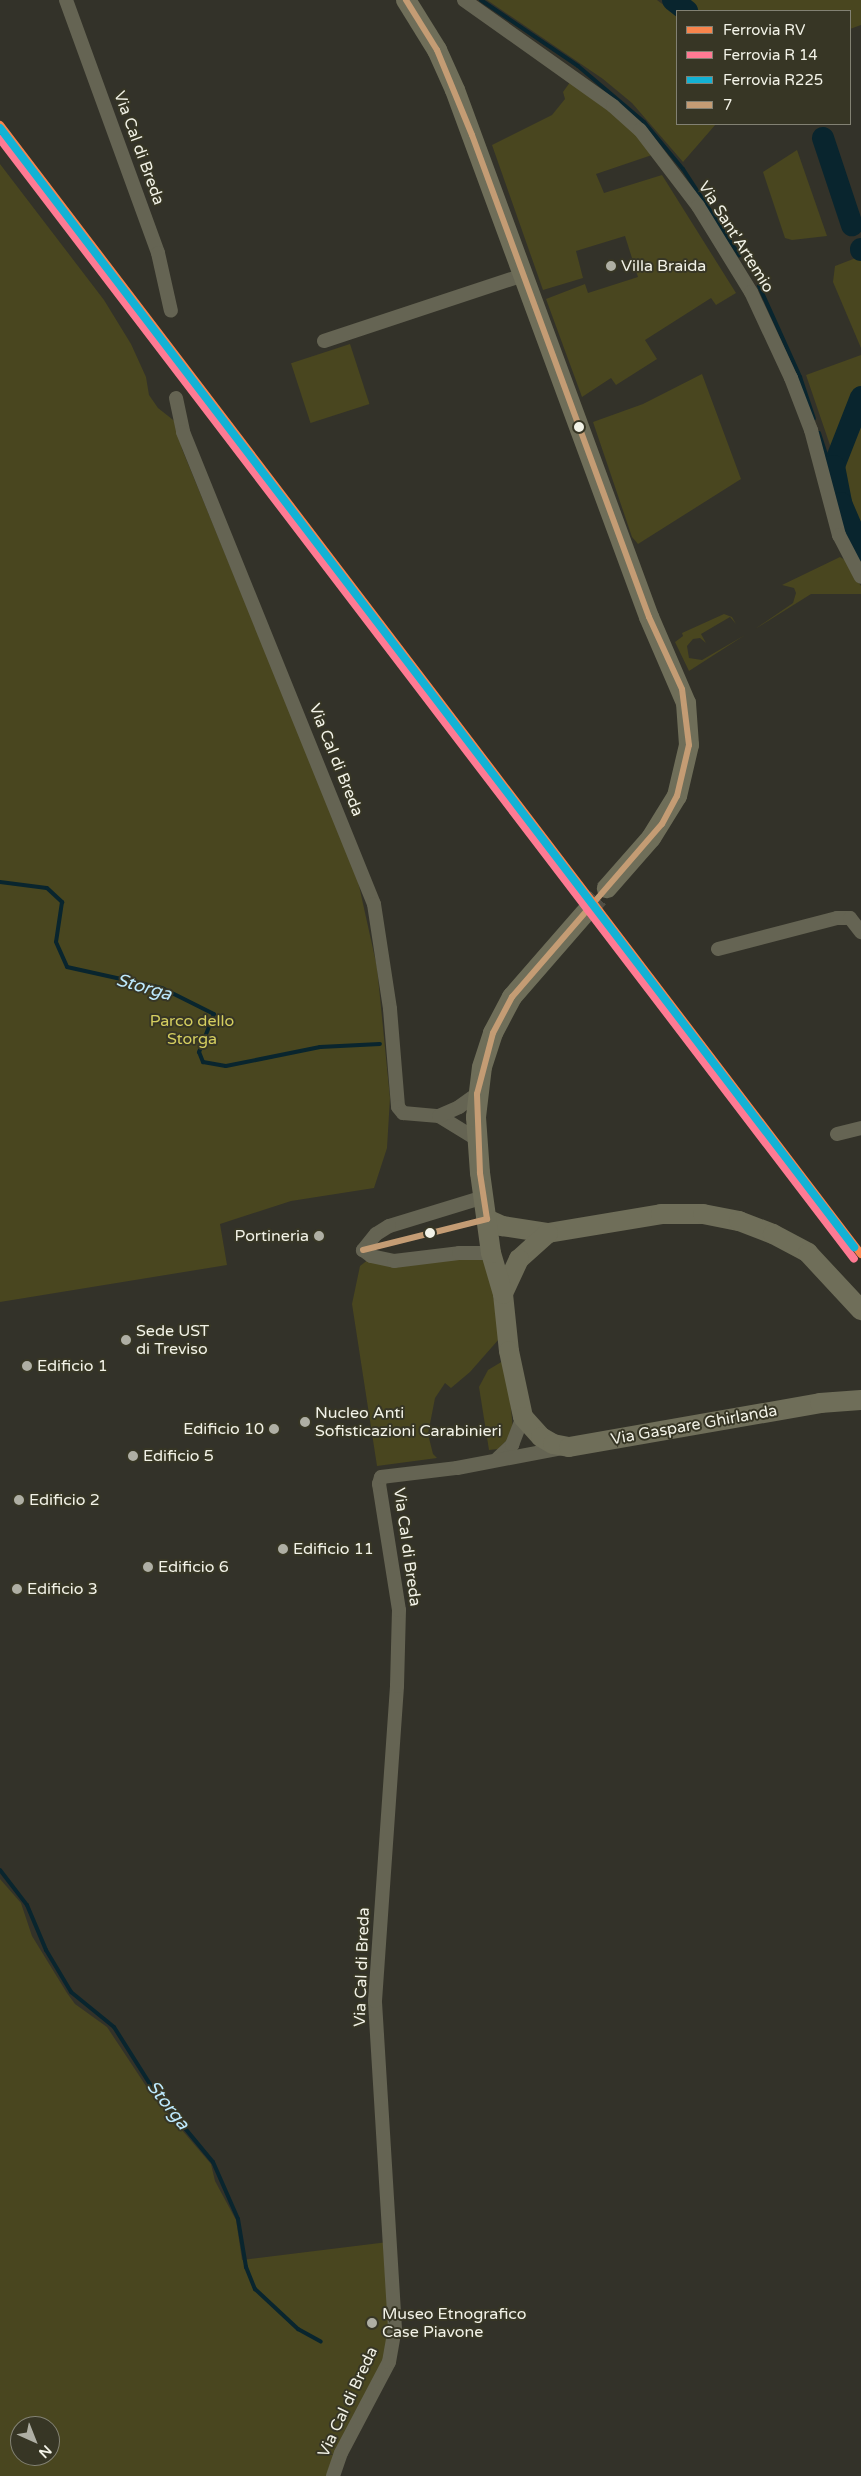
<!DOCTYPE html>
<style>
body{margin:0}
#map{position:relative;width:861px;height:2476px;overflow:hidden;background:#333229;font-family:"Varela Round",sans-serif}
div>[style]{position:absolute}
.green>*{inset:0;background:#49461f;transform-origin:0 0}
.stream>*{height:4px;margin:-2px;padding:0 2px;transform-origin:2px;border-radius:2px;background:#09252e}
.river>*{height:22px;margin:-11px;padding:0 11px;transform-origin:11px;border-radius:11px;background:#09252e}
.secondary-tunnel>*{height:20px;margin-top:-10px;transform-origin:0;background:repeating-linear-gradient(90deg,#504f46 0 20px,transparent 0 30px)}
.street>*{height:14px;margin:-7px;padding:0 7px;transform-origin:7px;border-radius:7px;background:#656453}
.secondary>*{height:20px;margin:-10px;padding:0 10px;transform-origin:10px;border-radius:10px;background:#6f6e59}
.bus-1>*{height:6px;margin:-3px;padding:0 3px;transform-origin:3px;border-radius:3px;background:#c49c74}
.rail-1>*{height:8px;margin:-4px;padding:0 4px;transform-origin:4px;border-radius:4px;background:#f8844c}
.rail-2>*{height:8px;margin:-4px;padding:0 4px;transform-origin:4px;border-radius:4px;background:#fe7a93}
.rail-3>*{height:8px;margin:-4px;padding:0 4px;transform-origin:4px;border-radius:4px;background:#13b2d5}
.dots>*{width:14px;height:14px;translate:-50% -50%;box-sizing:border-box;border:2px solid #373625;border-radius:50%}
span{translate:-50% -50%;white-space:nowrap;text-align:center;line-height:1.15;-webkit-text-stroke:4px #373625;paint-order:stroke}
.street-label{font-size:16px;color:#f2f2e7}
.poi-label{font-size:16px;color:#f2f2e7}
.left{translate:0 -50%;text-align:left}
.right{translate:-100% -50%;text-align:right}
.park-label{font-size:16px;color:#d5ce5f}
.water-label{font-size:18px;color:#beeafe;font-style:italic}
.legend{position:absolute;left:676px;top:10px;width:175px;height:115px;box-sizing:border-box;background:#373625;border:1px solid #828173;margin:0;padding:6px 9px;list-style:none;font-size:15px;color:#f2f2e7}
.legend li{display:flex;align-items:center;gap:10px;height:25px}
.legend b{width:25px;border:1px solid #828173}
.north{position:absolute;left:10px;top:2416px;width:50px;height:50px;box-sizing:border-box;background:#373625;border:1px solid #828173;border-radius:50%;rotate:136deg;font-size:14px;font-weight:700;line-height:20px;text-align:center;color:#f2f2e7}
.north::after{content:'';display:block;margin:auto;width:18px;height:22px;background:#afafa4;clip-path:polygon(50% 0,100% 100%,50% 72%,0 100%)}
</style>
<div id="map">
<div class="green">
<i style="clip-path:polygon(487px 0,657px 0,677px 15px,677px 124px,716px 124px,683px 162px,632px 103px,603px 79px)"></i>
<i style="clip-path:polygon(682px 0,861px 0,861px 25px,850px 29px,850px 11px,695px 11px)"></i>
<i style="clip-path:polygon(573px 78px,639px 137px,652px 155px,596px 174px,604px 193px,662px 175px,736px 293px,716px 305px,711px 298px,645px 340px,657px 359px,616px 385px,611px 378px,582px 397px,546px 299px,585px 284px,588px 293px,638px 277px,625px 236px,576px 251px,583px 278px,543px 290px,492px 145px,552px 115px,565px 99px,563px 92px)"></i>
<i style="clip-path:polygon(797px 150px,827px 236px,792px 240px,785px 238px,763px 172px)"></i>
<i style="clip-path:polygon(0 164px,104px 300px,131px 344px,146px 377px,149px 395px,158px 408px,177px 423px,182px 449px,356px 872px,377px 967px,390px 1098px,387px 1148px,374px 1188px,291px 1201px,220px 1224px,227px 1265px,0 1302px)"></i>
<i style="clip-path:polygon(861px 256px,861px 348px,833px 282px,835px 266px)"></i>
<i style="left:350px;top:344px;width:63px;height:62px;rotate:72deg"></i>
<i style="clip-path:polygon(861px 355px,861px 534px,839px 464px,832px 451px,806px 375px)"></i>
<i style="clip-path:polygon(702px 374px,741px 479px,638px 544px,632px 537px,593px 422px,643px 404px)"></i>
<i style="clip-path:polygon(840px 557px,845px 560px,861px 586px,861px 594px,811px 594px,755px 629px,793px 603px,796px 593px,794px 588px,782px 585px)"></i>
<i style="clip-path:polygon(724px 614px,732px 617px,736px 624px,730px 617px,701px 634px,706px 643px,700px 638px,693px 639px,687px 646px,689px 658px,702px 660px,745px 635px,689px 671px,675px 642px,683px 636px,682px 633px)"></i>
<i style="clip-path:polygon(479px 1256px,490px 1269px,499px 1339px,470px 1372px,451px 1388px,445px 1383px,435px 1398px,428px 1434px,433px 1454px,437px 1458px,377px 1466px,352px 1304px,360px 1266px,369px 1259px)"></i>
<i style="clip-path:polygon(503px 1361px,507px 1368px,513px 1429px,507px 1440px,498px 1449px,489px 1450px,479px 1387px,488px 1370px)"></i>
<i style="clip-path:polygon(evenodd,0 1879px,21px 1903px,32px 1936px,67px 1993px,75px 2004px,107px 2027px,152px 2095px,211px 2164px,215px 2181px,236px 2220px,242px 2260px,388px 2242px,389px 2350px,327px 2476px,0 2476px,0 1879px,20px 2426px,50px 2426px,50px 2456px,20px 2456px,20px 2426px)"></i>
</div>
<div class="stream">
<i style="left:481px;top:0;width:117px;rotate:34.2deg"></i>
<i style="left:578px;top:66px;width:87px;rotate:40.3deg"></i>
<i style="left:644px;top:122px;width:61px;rotate:50.3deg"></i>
<i style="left:683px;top:169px;width:103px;rotate:56.9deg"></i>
<i style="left:759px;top:286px;width:100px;rotate:65.7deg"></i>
<i style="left:800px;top:377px;width:44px;rotate:71.6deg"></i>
<i style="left:819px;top:433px;width:28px;rotate:72deg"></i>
<i style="left:828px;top:460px;width:8px;rotate:45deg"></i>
<i style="left:0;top:882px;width:47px;rotate:7.3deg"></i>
<i style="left:47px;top:888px;width:21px;rotate:43deg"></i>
<i style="left:62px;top:902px;width:40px;rotate:98.5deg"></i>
<i style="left:56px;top:942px;width:27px;rotate:66deg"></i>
<i style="left:67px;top:967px;width:97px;rotate:12.5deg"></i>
<i style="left:162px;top:988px;width:58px;rotate:26.6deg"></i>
<i style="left:214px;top:1014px;width:41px;rotate:111.5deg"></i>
<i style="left:199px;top:1052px;width:11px;rotate:68deg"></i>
<i style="left:203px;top:1062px;width:23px;rotate:10deg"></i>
<i style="left:226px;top:1066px;width:96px;rotate:-11.4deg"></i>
<i style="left:320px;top:1047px;width:60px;rotate:-2.9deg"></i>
<i style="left:0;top:1870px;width:44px;rotate:52.4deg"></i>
<i style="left:27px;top:1905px;width:49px;rotate:67.1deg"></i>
<i style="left:46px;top:1950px;width:49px;rotate:59.2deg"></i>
<i style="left:71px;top:1992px;width:55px;rotate:39.1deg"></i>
<i style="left:114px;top:2027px;width:77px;rotate:57.8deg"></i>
<i style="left:155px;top:2092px;width:91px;rotate:50.4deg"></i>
<i style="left:213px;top:2162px;width:62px;rotate:66.3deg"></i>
<i style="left:238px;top:2219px;width:49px;rotate:80.5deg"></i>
<i style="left:246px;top:2267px;width:24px;rotate:68deg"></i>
<i style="left:255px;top:2289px;width:59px;rotate:42.9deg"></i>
<i style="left:298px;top:2329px;width:26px;rotate:29deg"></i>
</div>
<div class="river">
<i style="left:673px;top:0;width:18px;rotate:38deg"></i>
<i style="left:823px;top:138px;width:92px;rotate:71.6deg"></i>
<i style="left:861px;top:249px;width:1px;rotate:90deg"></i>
<i style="left:861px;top:397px;width:74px;rotate:111.4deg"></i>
<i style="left:834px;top:466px;width:38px;rotate:79deg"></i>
<i style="left:841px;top:503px;width:51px;rotate:66.9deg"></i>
</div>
<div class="secondary-tunnel">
<i style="left:585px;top:913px;width:33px;rotate:-49deg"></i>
</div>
<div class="street">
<i style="left:66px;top:0;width:269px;rotate:70deg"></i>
<i style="left:158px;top:253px;width:59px;rotate:77.4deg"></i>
<i style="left:464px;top:0;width:183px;rotate:35.4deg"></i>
<i style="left:613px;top:106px;width:36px;rotate:42deg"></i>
<i style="left:640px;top:130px;width:96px;rotate:52.7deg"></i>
<i style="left:698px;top:206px;width:101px;rotate:58.4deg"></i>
<i style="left:751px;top:292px;width:95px;rotate:65.1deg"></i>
<i style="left:791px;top:378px;width:56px;rotate:69deg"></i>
<i style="left:811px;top:430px;width:109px;rotate:75.1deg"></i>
<i style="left:839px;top:535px;width:47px;rotate:62.4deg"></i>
<i style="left:324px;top:341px;width:210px;rotate:-18.3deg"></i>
<i style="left:176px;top:398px;width:35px;rotate:78deg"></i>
<i style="left:183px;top:432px;width:509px;rotate:67.97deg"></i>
<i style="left:374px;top:904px;width:106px;rotate:81.3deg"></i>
<i style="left:390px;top:1009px;width:98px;rotate:85.3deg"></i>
<i style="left:398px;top:1107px;width:8px;rotate:50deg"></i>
<i style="left:403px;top:1113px;width:36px;rotate:5deg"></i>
<i style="left:439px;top:1116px;width:46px;rotate:31.6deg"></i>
<i style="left:718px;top:949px;width:123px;rotate:-14.6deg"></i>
<i style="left:837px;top:918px;width:13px"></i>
<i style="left:850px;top:918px;width:18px;rotate:52deg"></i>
<i style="left:439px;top:1116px;width:22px;rotate:-24deg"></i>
<i style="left:459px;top:1107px;width:22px;rotate:-36deg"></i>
<i style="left:837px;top:1134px;width:25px;rotate:-14deg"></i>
<i style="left:484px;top:1197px;width:99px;rotate:163deg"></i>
<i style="left:389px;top:1226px;width:15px;rotate:148deg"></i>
<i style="left:376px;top:1234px;width:21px;rotate:129deg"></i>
<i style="left:363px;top:1250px;width:10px;rotate:37deg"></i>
<i style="left:371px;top:1256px;width:24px;rotate:12deg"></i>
<i style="left:394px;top:1261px;width:65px;rotate:-7deg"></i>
<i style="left:459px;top:1253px;width:32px"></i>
<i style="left:497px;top:1459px;width:21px;rotate:-43deg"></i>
<i style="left:512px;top:1445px;width:30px;rotate:-69deg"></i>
<i style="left:333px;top:2476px;width:24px;rotate:-71deg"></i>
<i style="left:341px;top:2453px;width:103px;rotate:-62.2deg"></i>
<i style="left:389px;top:2362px;width:34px;rotate:-80deg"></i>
<i style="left:395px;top:2329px;width:329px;rotate:-93.5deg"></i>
<i style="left:375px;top:2001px;width:316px;rotate:-86deg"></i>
<i style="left:397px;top:1686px;width:76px;rotate:-88.5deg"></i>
<i style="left:399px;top:1610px;width:128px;rotate:-99deg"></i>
<i style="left:379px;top:1484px;width:7px;rotate:-74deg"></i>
<i style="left:381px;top:1477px;width:77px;rotate:-6.8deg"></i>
<i style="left:457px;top:1468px;width:108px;rotate:-10.7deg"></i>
</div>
<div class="secondary">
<i style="left:406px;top:0;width:59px;rotate:58.2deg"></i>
<i style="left:437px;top:50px;width:44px;rotate:65.8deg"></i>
<i style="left:455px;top:90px;width:562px;rotate:69.79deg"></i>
<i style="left:649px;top:617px;width:94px;rotate:66.7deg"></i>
<i style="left:686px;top:703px;width:42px;rotate:85.9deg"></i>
<i style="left:689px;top:745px;width:52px;rotate:103.2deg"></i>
<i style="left:677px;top:796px;width:49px;rotate:121.8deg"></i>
<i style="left:651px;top:838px;width:67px;rotate:131.3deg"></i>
<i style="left:487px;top:1219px;width:17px;rotate:25deg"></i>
<i style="left:502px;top:1226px;width:47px;rotate:8.7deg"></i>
<i style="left:548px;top:1233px;width:115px;rotate:-9.5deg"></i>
<i style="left:661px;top:1214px;width:42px"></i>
<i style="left:703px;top:1214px;width:37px;rotate:11deg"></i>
<i style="left:739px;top:1221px;width:36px;rotate:21deg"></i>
<i style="left:773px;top:1234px;width:40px;rotate:28deg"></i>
<i style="left:808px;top:1253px;width:78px;rotate:47.1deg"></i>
<i style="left:548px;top:1233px;width:39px;rotate:138deg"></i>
<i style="left:519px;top:1259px;width:38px;rotate:115deg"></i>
<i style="left:503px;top:1294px;width:57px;rotate:84deg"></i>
<i style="left:509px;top:1351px;width:67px;rotate:78deg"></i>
<i style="left:523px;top:1417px;width:27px;rotate:48deg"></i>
<i style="left:541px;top:1437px;width:14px;rotate:30deg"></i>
<i style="left:553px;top:1444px;width:16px;rotate:11deg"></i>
<i style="left:569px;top:1447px;width:255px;rotate:-9.9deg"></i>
<i style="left:820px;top:1403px;width:41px;rotate:-4.2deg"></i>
<i style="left:503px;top:1294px;width:43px;rotate:-106.3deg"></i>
<i style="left:491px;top:1253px;width:81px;rotate:-97.8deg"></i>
<i style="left:480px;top:1173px;width:56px;rotate:-94.1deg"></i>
<i style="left:476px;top:1117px;width:50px;rotate:-83.2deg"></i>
<i style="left:482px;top:1067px;width:36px;rotate:-72deg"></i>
<i style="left:493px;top:1033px;width:41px;rotate:-62.2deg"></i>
<i style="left:512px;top:997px;width:111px;rotate:-49deg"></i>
</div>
<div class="bus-1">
<i style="left:363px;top:1250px;width:128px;rotate:-14deg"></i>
<i style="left:487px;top:1219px;width:47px;rotate:-98.7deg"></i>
<i style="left:480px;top:1173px;width:79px;rotate:-92.2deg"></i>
<i style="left:477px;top:1094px;width:63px;rotate:-75.3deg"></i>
<i style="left:493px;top:1033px;width:41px;rotate:-62.2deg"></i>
<i style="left:512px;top:997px;width:229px;rotate:-49.1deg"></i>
<i style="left:662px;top:824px;width:32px;rotate:-62deg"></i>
<i style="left:677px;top:796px;width:52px;rotate:-76.8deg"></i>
<i style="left:689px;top:745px;width:56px;rotate:-97.1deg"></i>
<i style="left:682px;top:689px;width:79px;rotate:-114.6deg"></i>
<i style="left:649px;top:617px;width:513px;rotate:-110.16deg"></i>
<i style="left:472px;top:135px;width:92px;rotate:-112.4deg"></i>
<i style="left:437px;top:50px;width:59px;rotate:-121.8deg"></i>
</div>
<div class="rail-1">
<i style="left:0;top:125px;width:1420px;rotate:52.67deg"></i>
</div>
<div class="rail-2">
<i style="left:0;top:139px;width:1408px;rotate:52.67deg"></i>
</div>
<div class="rail-3">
<i style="left:0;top:128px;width:1408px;rotate:52.65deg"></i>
</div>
<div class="dots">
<i style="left:611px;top:266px;background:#afafa4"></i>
<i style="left:579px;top:427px;background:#f2f2e7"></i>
<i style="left:430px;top:1233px;background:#f2f2e7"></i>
<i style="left:319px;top:1236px;background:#afafa4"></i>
<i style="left:126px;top:1340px;background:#afafa4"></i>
<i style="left:27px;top:1366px;background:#afafa4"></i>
<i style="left:305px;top:1422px;background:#afafa4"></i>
<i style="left:274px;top:1429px;background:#afafa4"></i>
<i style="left:133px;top:1456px;background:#afafa4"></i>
<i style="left:19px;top:1500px;background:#afafa4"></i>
<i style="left:283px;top:1549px;background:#afafa4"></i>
<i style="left:148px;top:1567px;background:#afafa4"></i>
<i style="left:17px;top:1589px;background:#afafa4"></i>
<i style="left:372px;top:2323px;background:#afafa4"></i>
</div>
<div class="street-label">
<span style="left:139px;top:148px;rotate:70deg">Via Cal di Breda</span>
<span style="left:736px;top:237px;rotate:58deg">Via Sant'Artemio</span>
<span style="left:336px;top:760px;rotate:68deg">Via Cal di Breda</span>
<span style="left:694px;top:1425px;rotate:-10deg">Via Gaspare Ghirlanda</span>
<span style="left:407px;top:1547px;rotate:82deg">Via Cal di Breda</span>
<span style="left:362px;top:1967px;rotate:-88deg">Via Cal di Breda</span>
<span style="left:348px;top:2402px;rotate:-65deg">Via Cal di Breda</span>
</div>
<div class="poi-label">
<span class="left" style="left:621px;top:266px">Villa Braida</span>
<span class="right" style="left:309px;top:1236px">Portineria</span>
<span class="left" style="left:136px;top:1340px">Sede UST<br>di Treviso</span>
<span class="left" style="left:37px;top:1366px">Edificio 1</span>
<span class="left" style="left:315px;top:1422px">Nucleo Anti<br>Sofisticazioni Carabinieri</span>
<span class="right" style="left:264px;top:1429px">Edificio 10</span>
<span class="left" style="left:143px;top:1456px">Edificio 5</span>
<span class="left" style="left:29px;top:1500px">Edificio 2</span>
<span class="left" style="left:293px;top:1549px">Edificio 11</span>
<span class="left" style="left:158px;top:1567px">Edificio 6</span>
<span class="left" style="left:27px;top:1589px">Edificio 3</span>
<span class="left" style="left:382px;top:2323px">Museo Etnografico<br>Case Piavone</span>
</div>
<div class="park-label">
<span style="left:192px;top:1030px">Parco dello<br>Storga</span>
</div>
<div class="water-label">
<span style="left:144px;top:987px;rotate:16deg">Storga</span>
<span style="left:168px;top:2105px;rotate:52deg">Storga</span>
</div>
<ul class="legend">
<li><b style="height:6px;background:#f8844c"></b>Ferrovia RV</li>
<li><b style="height:6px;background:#fe7a93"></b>Ferrovia R 14</li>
<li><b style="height:6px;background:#13b2d5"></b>Ferrovia R225</li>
<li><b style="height:6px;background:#c49c74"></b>7</li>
</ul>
<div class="north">N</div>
</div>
